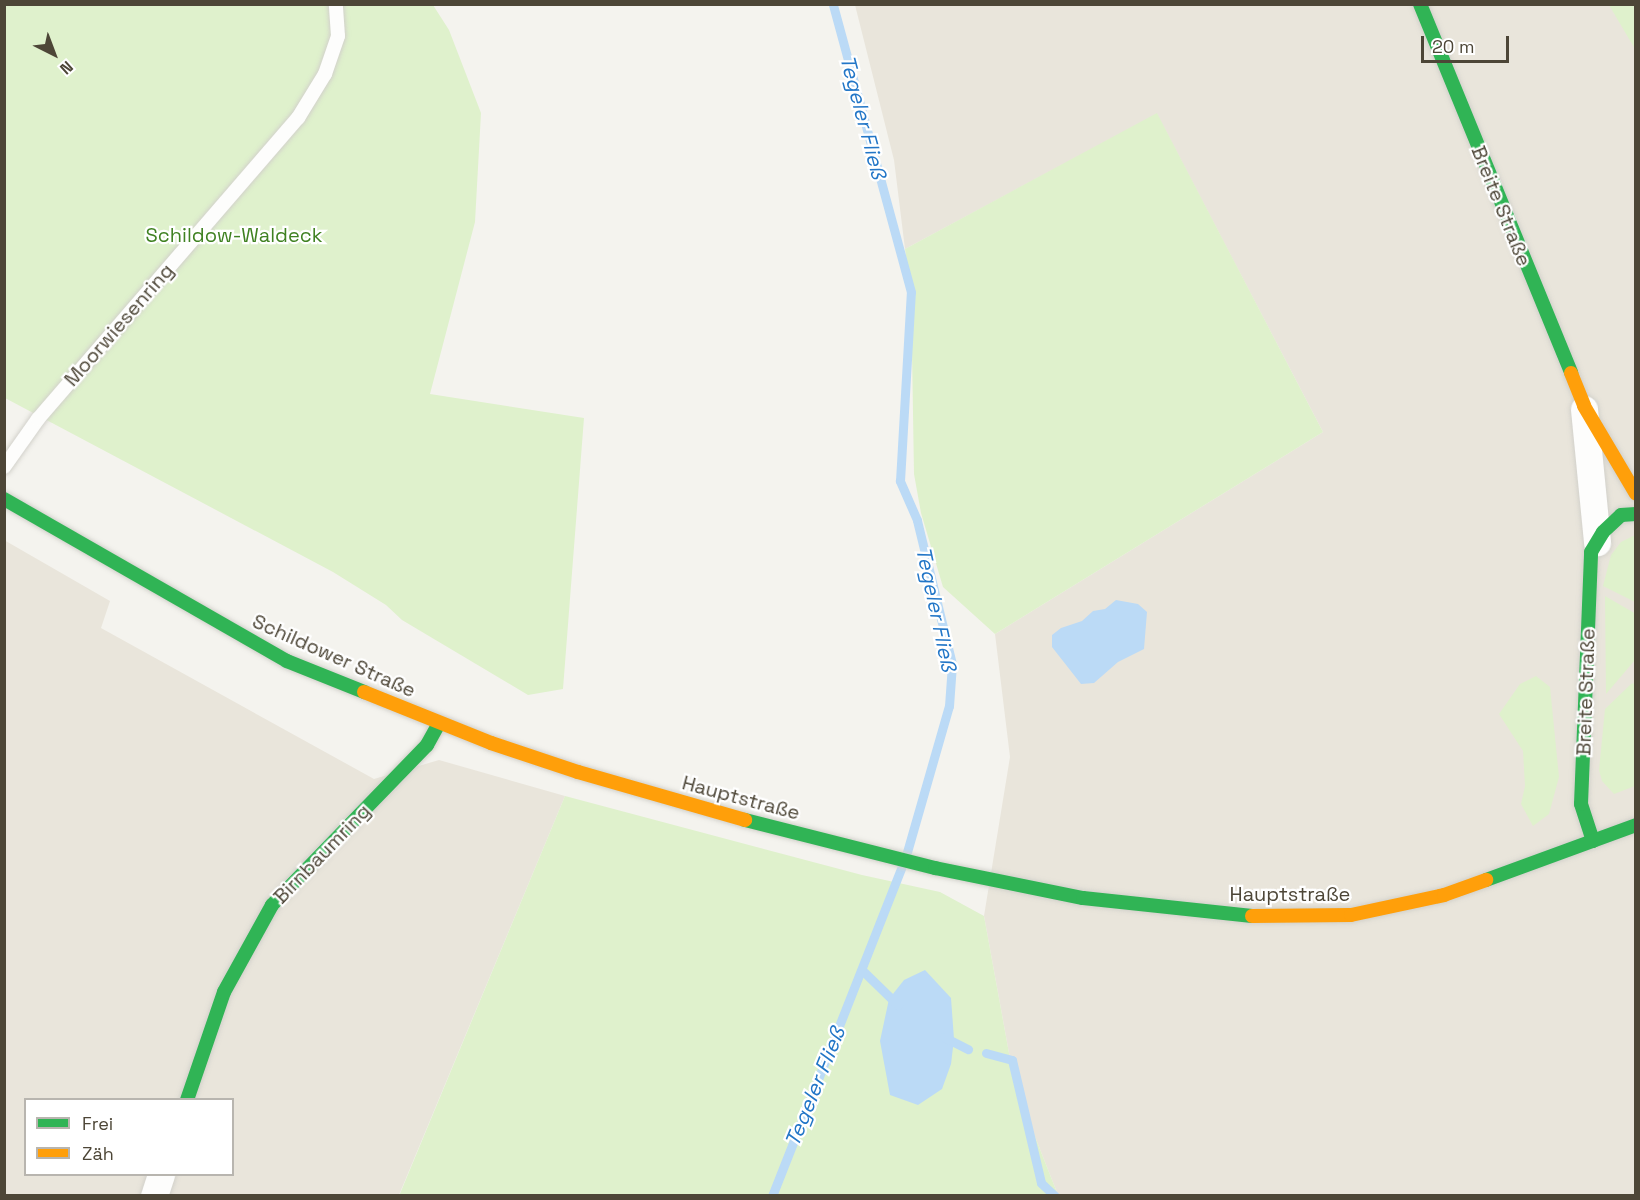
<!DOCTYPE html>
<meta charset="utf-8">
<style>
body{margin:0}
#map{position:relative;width:1640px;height:1200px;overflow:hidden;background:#f4f3ee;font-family:"Space Grotesk",sans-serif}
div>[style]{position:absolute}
.residential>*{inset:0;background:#e9e5db}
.green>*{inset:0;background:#dff1cc}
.water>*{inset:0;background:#bbdaf6}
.stream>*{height:9px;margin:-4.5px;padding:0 4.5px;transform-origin:4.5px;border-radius:4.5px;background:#bbdaf6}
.roads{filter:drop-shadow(0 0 2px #d2d1cb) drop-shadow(0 0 2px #d2d1cb)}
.lane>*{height:14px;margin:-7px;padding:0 7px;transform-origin:7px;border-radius:7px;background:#fdfdfc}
.street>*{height:27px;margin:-13.5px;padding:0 13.5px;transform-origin:13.5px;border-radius:13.5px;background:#fdfdfc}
.fast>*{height:14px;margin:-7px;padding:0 7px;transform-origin:7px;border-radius:7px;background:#30b455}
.slow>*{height:14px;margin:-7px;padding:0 7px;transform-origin:7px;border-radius:7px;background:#ff9f0a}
span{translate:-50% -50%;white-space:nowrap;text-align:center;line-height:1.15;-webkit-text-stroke:4.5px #fff;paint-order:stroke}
.street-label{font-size:20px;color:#4d4637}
.park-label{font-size:20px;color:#3f8121}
.water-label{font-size:21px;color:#2276c7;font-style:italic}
.frame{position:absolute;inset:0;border:6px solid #4d4637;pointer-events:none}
.legend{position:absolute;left:24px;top:1098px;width:210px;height:78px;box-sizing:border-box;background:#fff;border:2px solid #b8b5af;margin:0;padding:8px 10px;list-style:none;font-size:18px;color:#4d4637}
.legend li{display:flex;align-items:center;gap:12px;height:30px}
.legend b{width:30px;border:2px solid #b8b5af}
.north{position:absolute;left:24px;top:24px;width:60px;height:60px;-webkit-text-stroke:4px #fff;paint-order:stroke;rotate:138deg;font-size:16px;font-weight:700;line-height:24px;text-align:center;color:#4d4637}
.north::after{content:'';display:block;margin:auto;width:21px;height:27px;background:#4d4637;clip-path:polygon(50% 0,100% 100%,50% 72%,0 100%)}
.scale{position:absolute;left:1421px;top:36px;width:88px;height:27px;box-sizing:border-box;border:3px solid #4d4637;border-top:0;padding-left:8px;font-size:18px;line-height:21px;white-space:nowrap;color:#4d4637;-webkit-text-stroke:4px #fff;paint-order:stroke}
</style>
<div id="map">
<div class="residential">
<i style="clip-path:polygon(855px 5px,1635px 5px,1635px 1195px,1058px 1195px,1015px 1086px,984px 916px,1010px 757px,995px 634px,1323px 432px,1157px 114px,905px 249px,894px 160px)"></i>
<i style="clip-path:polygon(evenodd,4px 540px,110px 601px,101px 628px,374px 779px,439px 760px,565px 796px,399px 1195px,5px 1195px,4px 540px,26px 1100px,232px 1100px,232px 1174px,26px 1174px,26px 1100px)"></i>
</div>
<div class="green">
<i style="clip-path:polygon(4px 5px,433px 5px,449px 30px,481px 113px,475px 222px,430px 394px,584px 418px,563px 689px,528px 695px,402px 620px,386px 605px,333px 572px,5px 398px)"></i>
<i style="clip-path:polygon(1609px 5px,1635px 5px,1635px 50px,1635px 49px)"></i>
<i style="clip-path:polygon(1157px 113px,1323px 432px,995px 634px,943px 587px,921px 513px,914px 474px,911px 292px,905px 249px)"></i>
<i style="clip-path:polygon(1633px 536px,1635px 536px,1635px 602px,1603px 586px,1611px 555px,1621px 542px)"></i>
<i style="clip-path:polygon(1605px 596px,1636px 614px,1635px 660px,1606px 694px)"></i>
<i style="clip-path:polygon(1536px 676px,1550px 687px,1559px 777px,1549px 814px,1533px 826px,1521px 804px,1525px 786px,1523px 751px,1499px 714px,1520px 684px)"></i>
<i style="clip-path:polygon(1635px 683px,1635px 786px,1614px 794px,1602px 781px,1599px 770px,1605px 709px,1631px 684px)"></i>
<i style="clip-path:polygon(565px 796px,862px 875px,940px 892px,984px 916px,1015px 1086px,1058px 1195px,399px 1196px)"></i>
</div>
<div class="water">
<i style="clip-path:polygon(1116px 600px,1138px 604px,1147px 612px,1144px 649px,1118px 662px,1094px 683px,1081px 684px,1052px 647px,1052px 635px,1061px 628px,1082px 621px,1093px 611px,1105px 609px)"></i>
<i style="clip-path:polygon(925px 970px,951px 998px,954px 1039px,951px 1064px,942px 1089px,918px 1105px,890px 1095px,880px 1041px,889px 999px,904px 980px)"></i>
</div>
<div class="stream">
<i style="left:863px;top:971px;width:49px;rotate:44.2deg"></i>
<i style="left:944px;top:1037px;width:27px;rotate:27deg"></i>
<i style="left:986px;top:1053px;width:27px;rotate:15deg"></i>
<i style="left:1012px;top:1060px;width:126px;rotate:76.7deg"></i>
<i style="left:1041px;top:1183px;width:19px;rotate:43deg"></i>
<i style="left:772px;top:1196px;width:362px;rotate:-68.5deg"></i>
<i style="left:905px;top:859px;width:159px;rotate:-74deg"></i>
<i style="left:949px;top:706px;width:42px;rotate:-85.9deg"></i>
<i style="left:952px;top:664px;width:148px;rotate:-103.7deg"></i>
<i style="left:917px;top:520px;width:43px;rotate:-113.6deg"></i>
<i style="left:900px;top:481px;width:189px;rotate:-86.7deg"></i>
<i style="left:911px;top:292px;width:298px;rotate:-105.2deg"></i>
</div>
<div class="roads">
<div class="lane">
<i style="left:4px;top:467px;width:59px;rotate:-54.7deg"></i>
<i style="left:38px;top:419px;width:398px;rotate:-49.2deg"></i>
<i style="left:298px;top:118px;width:52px;rotate:-58.5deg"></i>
<i style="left:325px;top:74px;width:40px;rotate:-71.1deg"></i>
<i style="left:338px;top:36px;width:32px;rotate:-94deg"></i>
</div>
<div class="street">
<i style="left:1584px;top:409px;width:134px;rotate:84.4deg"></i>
<i style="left:154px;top:1196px;width:23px;rotate:-72deg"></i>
</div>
<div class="fast">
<i style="left:1420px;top:4px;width:399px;rotate:67.7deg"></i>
<i style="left:4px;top:499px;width:326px;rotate:29.8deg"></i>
<i style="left:287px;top:661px;width:83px;rotate:21.9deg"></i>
<i style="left:745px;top:820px;width:196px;rotate:14.2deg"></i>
<i style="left:935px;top:868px;width:151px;rotate:11.5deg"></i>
<i style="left:1083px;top:898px;width:170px;rotate:6.1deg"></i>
<i style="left:1593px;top:841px;width:39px;rotate:-108deg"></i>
<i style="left:1581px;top:804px;width:252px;rotate:-87.7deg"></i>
<i style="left:1591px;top:552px;width:23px;rotate:-59deg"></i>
<i style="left:1603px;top:532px;width:25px;rotate:-43deg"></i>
<i style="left:1621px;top:515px;width:15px;rotate:-4deg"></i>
<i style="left:1486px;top:880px;width:160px;rotate:-20.1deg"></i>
<i style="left:187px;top:1100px;width:114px;rotate:-71.1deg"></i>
<i style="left:224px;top:992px;width:99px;rotate:-61.1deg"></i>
<i style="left:272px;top:905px;width:223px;rotate:-45.9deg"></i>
<i style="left:427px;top:745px;width:25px;rotate:-61deg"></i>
</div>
<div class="slow">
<i style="left:1571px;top:373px;width:35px;rotate:68deg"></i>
<i style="left:1584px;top:406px;width:102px;rotate:59.4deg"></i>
<i style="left:364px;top:692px;width:137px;rotate:21.9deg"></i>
<i style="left:491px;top:743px;width:92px;rotate:18.4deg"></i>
<i style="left:578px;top:772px;width:174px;rotate:16deg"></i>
<i style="left:1252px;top:916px;width:99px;rotate:-0.6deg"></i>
<i style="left:1351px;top:915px;width:95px;rotate:-12.1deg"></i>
<i style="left:1444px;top:895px;width:45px;rotate:-19.7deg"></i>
</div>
</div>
<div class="street-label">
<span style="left:1501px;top:206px;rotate:68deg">Breite Straße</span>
<span style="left:119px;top:325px;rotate:-49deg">Moorwiesenring</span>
<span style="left:334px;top:656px;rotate:24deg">Schildower Straße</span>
<span style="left:1586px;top:692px;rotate:-88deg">Breite Straße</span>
<span style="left:741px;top:798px;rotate:15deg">Hauptstraße</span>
<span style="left:322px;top:854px;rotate:-46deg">Birnbaumring</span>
<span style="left:1290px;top:894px">Hauptstraße</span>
</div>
<div class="park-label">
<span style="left:234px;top:235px">Schildow-Waldeck</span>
</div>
<div class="water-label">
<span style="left:863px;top:117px;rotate:75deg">Tegeler Fließ</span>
<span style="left:936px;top:609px;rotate:78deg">Tegeler Fließ</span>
<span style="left:815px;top:1087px;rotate:-68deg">Tegeler Fließ</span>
</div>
<div class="frame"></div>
<ul class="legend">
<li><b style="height:8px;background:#30b455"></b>Frei</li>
<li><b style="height:8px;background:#ff9f0a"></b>Zäh</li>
</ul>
<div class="north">N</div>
<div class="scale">20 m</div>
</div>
